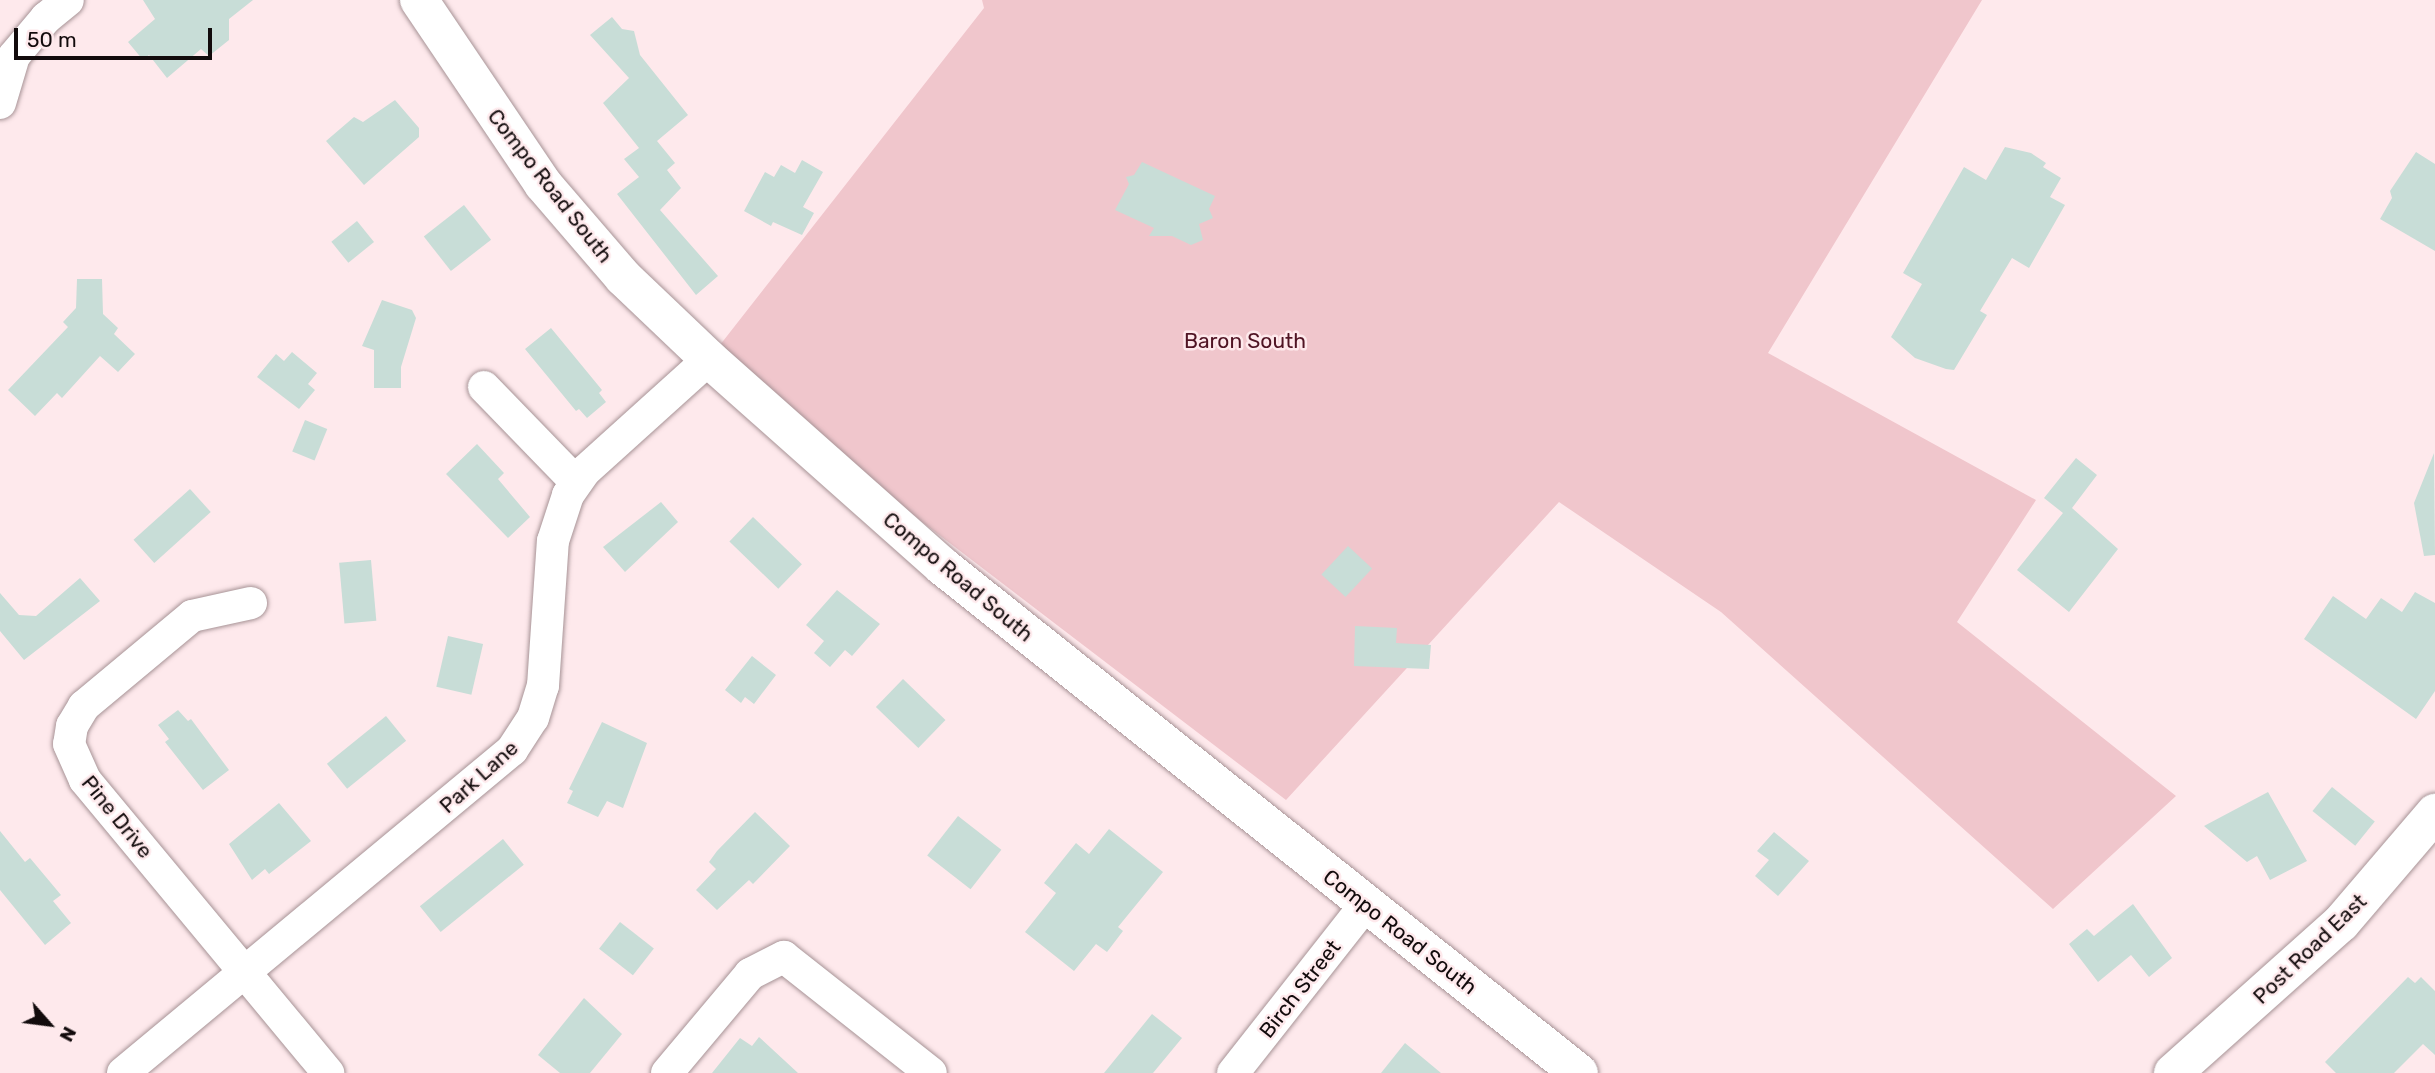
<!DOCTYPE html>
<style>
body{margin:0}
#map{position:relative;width:2435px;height:1073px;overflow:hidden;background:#fee9ec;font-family:Rubik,sans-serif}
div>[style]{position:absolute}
.green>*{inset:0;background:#f0c6cc}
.building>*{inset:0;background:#c8ddd7;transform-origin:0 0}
.roads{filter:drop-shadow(0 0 2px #a79396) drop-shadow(0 0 2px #a79396)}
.minor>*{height:32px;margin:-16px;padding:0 16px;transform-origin:16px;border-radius:16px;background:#fff}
.major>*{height:38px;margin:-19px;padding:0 19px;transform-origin:19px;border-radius:19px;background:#fff}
span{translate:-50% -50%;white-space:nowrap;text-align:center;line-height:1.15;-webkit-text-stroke:5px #fee9ec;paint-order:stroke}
.street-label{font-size:21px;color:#120b0c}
.park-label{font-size:21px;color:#501424}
.north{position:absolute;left:14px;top:989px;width:70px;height:70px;-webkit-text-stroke:5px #fee9ec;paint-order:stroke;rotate:118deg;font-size:19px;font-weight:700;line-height:28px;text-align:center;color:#120b0c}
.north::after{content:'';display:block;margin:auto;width:24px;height:32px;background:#120b0c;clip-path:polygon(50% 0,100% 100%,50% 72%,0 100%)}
.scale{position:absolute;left:14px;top:28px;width:198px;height:32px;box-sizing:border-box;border:4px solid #120b0c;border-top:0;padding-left:9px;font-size:21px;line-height:24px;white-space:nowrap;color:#120b0c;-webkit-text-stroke:5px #fee9ec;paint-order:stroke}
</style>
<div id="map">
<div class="green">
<i style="clip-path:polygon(982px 0,1982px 0,1768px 353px,2036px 500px,1957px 622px,2176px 796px,2053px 909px,1721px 612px,1559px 502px,1286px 800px,709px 359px,984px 8px)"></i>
</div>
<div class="building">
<i style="clip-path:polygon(143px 0,253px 0,229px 19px,229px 40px,209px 56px,201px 49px,167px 78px,149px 55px,143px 60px,128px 42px,155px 19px)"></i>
<i style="clip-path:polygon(612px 17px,622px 29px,634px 31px,640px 55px,688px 115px,657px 141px,675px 163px,667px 170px,681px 188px,660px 210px,718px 276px,696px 295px,617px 194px,639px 177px,624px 159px,639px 148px,603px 103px,629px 78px,590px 35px)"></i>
<i style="clip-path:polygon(395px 100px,419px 128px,419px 137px,364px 185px,326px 141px,354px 117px,363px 122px)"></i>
<i style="clip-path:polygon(2005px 147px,2031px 153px,2046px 163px,2043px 167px,2061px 178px,2050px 197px,2065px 205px,2029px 268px,2012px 258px,1980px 311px,1987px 315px,1954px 370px,1946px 369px,1915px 358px,1891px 337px,1922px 284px,1903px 273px,1964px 167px,1986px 180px)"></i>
<i style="clip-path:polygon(2416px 152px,2435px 164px,2435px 251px,2380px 219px,2392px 198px,2390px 191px)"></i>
<i style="clip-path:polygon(802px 160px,823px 172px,803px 207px,814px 213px,802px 235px,773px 222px,771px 226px,744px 211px,765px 172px,774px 177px,781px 165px,795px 173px)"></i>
<i style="clip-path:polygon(1142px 162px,1215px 196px,1209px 209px,1213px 218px,1199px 224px,1203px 240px,1191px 245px,1172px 236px,1149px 236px,1154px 228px,1115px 210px,1129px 184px,1126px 177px,1134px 175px)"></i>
<i style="left:464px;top:205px;width:44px;height:51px;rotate:52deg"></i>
<i style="left:357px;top:221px;width:27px;height:33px;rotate:51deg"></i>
<i style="clip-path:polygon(77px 279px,102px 279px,103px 314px,118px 328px,114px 334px,135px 354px,118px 372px,100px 356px,62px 398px,57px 393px,35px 416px,8px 390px,68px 327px,63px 322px,76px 308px)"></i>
<i style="clip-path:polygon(382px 300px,412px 310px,416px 318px,401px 367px,401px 388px,374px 388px,374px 350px,362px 346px)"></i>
<i style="clip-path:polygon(551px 328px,602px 390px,599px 393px,606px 402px,587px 418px,579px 409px,576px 411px,525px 349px)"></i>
<i style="clip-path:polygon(292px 352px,317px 373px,308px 384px,315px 390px,299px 409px,257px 377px,276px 354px,284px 361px)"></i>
<i style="left:305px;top:420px;width:24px;height:34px;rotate:22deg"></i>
<i style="clip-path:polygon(477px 444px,504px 473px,498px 479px,530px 517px,508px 538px,446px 474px)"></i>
<i style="clip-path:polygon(2434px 453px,2435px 555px,2424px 556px,2414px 503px)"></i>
<i style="clip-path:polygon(2076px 458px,2097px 475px,2072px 508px,2118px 549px,2069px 612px,2017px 570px,2063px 513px,2044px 498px)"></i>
<i style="left:190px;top:489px;width:31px;height:76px;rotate:48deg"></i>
<i style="clip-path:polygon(661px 502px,678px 522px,625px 572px,603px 547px)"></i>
<i style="left:753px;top:517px;width:68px;height:34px;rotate:44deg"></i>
<i style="left:1348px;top:546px;width:33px;height:39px;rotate:43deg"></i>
<i style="left:371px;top:560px;width:61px;height:32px;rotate:85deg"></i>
<i style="clip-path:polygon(80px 578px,100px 601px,24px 660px,0 631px,0 593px,19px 615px,36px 616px)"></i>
<i style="clip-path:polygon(837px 590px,880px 624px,852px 656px,845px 650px,830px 667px,814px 653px,824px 641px,806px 625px)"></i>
<i style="clip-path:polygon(2415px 592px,2435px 603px,2435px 691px,2416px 719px,2304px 639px,2333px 596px,2366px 619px,2381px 598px,2402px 612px)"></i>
<i style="clip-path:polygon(1355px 626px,1397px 628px,1396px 643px,1431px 645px,1429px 669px,1354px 666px)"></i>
<i style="left:448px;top:636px;width:36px;height:52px;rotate:13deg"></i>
<i style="clip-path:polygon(752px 656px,776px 675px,754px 704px,745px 697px,741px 703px,725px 690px)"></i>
<i style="left:903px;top:679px;width:59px;height:39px;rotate:44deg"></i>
<i style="clip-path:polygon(178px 710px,188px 721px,191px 719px,229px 770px,203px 790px,165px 742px,169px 739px,158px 725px)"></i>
<i style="left:386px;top:716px;width:32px;height:76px;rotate:51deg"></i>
<i style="clip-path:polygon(602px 722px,647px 743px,623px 808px,607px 801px,598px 817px,567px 803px,573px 791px,569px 789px)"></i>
<i style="left:2332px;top:787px;width:55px;height:31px;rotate:39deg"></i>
<i style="clip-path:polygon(2268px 792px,2307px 861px,2270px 880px,2257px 856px,2247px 862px,2204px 826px)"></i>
<i style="clip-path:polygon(279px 803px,311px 841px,269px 874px,265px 869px,252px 880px,229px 844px)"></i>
<i style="clip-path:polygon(755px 812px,790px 846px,753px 884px,749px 880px,717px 910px,696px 890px,716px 869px,709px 862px,717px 851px)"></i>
<i style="left:958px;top:816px;width:55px;height:50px;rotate:38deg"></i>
<i style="clip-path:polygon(1109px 829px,1163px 872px,1118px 927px,1123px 931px,1107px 952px,1096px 944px,1074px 971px,1025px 932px,1056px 893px,1044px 883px,1076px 843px,1089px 854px)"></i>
<i style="clip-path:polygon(0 831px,25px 862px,30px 858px,61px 895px,53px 901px,71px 923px,45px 945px,0 890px)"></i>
<i style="clip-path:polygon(1774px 832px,1809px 861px,1778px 896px,1755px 876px,1769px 860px,1757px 851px)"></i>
<i style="left:503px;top:839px;width:33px;height:107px;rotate:51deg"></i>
<i style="clip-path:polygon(2133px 904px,2172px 958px,2149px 977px,2131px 955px,2098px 982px,2069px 944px,2087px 929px,2094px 936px)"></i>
<i style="left:620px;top:922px;width:43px;height:34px;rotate:38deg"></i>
<i style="clip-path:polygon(2408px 977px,2415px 983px,2421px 977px,2435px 991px,2435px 1055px,2423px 1044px,2394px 1073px,2336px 1073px,2325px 1062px)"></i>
<i style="clip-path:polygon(584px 998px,622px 1034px,590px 1073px,560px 1073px,538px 1055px)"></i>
<i style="clip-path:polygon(1152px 1014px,1182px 1038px,1153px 1073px,1104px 1073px)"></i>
<i style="clip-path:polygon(759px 1037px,798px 1073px,712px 1073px,740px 1038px,752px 1046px)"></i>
<i style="clip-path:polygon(1405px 1043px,1441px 1073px,1381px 1073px)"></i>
</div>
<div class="roads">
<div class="minor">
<i style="left:0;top:103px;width:49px;rotate:-73.4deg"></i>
<i style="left:14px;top:56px;width:50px;rotate:-49.9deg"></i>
<i style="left:46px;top:18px;width:28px;rotate:-39deg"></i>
<i style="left:484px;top:387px;width:132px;rotate:45.9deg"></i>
<i style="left:251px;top:603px;width:60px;rotate:167.6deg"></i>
<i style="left:192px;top:616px;width:141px;rotate:140.2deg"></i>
<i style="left:84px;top:706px;width:23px;rotate:121deg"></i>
<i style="left:72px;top:726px;width:18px;rotate:99deg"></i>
<i style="left:69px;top:744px;width:39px;rotate:66deg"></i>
<i style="left:85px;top:780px;width:381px;rotate:50.3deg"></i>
<i style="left:123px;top:1073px;width:506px;rotate:-39.7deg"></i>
<i style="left:512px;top:750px;width:38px;rotate:-57deg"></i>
<i style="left:533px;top:718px;width:34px;rotate:-73deg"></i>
<i style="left:543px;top:686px;width:145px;rotate:-86.1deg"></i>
<i style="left:553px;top:541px;width:48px;rotate:-71.9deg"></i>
<i style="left:568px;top:495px;width:29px;rotate:-55deg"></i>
<i style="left:585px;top:471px;width:167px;rotate:-42.1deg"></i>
<i style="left:667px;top:1073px;width:129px;rotate:-50deg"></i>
<i style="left:750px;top:974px;width:38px;rotate:-27deg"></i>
<i style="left:784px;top:957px;width:187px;rotate:38.3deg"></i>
<i style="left:1233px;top:1073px;width:214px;rotate:-51.8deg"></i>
</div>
<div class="major">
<i style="left:419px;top:0;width:222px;rotate:56deg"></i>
<i style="left:543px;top:184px;width:123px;rotate:49.3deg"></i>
<i style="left:623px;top:277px;width:119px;rotate:43.6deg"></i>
<i style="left:709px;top:359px;width:312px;rotate:41.6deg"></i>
<i style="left:942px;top:566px;width:814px;rotate:38.52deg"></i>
<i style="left:2173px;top:1073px;width:225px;rotate:-41.8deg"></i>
<i style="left:2341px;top:923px;width:145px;rotate:-49.5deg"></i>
</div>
</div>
<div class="street-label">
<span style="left:550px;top:186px;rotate:52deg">Compo Road South</span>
<span style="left:958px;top:577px;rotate:40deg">Compo Road South</span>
<span style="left:479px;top:777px;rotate:-42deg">Park Lane</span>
<span style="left:117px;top:817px;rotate:51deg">Pine Drive</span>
<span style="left:1400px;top:932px;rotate:38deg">Compo Road South</span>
<span style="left:2310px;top:949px;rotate:-44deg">Post Road East</span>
<span style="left:1300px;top:989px;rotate:-52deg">Birch Street</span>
</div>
<div class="park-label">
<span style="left:1245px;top:341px">Baron South</span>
</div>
<div class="north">N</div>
<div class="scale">50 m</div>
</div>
